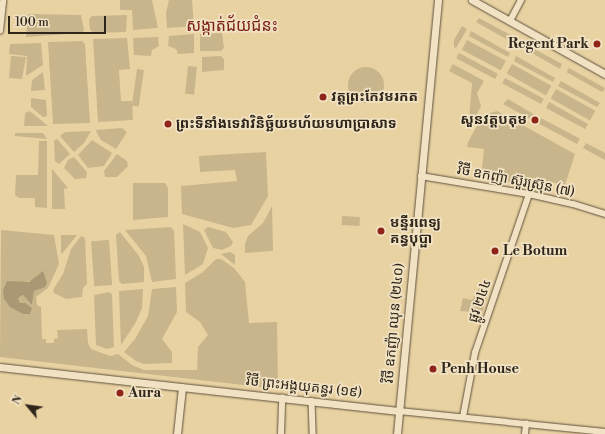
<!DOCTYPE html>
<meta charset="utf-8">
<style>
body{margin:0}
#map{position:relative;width:605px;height:434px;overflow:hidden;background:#e9d2a2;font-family:"Libre Bodoni","Noto Sans Khmer",serif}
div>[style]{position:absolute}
.green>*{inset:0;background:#c9b58b;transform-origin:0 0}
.round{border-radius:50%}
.water>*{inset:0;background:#aa9874}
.roads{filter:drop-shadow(0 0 1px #5e513d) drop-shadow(0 0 1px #5e513d)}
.minor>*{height:5.5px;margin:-2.75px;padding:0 2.75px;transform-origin:2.75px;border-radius:2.75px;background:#f1e2c3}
.tertiary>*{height:7px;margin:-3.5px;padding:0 3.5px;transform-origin:3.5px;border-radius:3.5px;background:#f1e2c3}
.dots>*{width:11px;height:11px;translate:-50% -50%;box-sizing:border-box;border:2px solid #f1e2c3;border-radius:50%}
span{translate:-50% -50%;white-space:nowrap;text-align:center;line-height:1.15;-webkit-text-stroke:3.5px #f1e2c3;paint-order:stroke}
.poi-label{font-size:14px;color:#2f261b;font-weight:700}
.right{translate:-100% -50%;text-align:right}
.left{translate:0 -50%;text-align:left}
.street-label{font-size:14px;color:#2f261b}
.quarter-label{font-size:16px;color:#7a1f14}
.north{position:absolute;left:8px;top:386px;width:40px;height:40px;-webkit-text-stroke:3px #f1e2c3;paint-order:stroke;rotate:299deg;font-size:11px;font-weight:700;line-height:16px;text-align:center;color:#2f261b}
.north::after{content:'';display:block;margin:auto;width:14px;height:18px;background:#2f261b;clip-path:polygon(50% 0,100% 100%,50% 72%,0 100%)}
.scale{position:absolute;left:8px;top:16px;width:98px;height:18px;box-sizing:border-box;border:2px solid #2f261b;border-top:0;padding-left:5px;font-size:12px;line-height:14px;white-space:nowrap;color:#2f261b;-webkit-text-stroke:3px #f1e2c3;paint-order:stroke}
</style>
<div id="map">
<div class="green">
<i style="clip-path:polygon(120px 0,152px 0,158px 28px,133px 30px,132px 10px,120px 10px)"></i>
<i style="clip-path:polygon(169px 0,192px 0,194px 26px,167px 28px,166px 13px)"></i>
<i style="clip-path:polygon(28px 14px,81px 15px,84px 30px,82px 33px,26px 37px)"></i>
<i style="clip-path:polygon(127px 15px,126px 32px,93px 33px,90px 30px,89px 19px,92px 16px)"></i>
<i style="clip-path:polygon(479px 18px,518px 39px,515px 44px,476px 22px)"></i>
<i style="clip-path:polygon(462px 26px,467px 29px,456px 48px,454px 47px,454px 40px)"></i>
<i style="clip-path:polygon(471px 31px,510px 53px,508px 57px,469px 36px)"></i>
<i style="clip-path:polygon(222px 33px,224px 48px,221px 51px,200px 51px,200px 34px)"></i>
<i style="clip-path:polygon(194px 34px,194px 53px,178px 54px,176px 49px,168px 46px,169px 36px)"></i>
<i style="clip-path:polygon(158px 37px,159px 46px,152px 50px,151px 56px,134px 55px,133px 38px)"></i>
<i style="clip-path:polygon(127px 38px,130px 69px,119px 70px,121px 101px,132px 101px,133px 120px,98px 122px,93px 39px)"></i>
<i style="left:467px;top:40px;width:44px;height:11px;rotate:28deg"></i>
<i style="clip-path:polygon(82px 41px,85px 44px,90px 123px,53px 124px,48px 42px)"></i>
<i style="clip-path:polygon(41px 43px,43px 65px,26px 76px,27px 56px,9px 54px,10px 44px)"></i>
<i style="clip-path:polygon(523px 43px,562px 64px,560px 69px,521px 47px)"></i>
<i style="left:459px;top:53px;width:44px;height:6px;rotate:28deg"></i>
<i style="clip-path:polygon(11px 56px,26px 57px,22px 79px,9px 78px)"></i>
<i style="clip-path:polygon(221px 56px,224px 59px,224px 70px,202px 72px,202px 57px)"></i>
<i style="clip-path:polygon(516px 56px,555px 78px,553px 82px,514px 61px)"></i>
<i style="clip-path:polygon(453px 64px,484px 81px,477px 93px,481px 106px,468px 131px,472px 83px,449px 71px)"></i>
<i style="left:512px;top:64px;width:45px;height:11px;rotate:29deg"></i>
<i style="left:188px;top:66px;width:9px;height:28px;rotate:6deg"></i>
<i class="round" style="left:348px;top:67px;width:36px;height:36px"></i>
<i style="left:569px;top:68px;width:41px;height:5px;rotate:29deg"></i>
<i style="left:137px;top:69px;width:7px;height:37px;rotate:8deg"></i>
<i style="clip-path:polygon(43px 72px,45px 90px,31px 91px,32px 80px)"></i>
<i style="left:505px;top:78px;width:44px;height:6px;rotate:28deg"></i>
<i style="clip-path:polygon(561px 81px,600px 103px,597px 107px,558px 86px)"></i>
<i style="left:556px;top:89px;width:45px;height:11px;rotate:29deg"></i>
<i style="clip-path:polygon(31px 98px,46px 100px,47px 116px,43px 117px,31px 107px)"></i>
<i style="clip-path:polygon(508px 99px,535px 115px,532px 120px,503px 104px)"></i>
<i style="clip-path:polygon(549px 102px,588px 124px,585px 129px,546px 108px)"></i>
<i style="clip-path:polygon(29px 111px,31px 112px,48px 126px,24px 126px,25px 113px)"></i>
<i style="clip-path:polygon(497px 111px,575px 154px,565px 185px,533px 178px,530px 186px,481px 177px,484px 149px,467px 147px,468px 142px,483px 115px)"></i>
<i style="left:541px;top:118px;width:44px;height:6px;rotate:28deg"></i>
<i style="clip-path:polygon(122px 128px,127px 132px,116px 149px,101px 140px,97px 133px,96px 130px)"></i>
<i style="clip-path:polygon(91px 131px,84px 143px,74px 152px,60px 136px,65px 132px)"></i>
<i style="clip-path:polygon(15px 133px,43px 133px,47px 139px,15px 136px)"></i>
<i style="clip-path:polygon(57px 139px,70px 154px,59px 164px,55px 161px,54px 141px)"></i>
<i style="clip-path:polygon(92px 140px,112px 153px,104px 166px,88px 168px,78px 155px)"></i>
<i style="clip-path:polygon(39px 141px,47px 141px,47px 208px,35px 207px,35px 198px,19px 198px,15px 195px,16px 175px,38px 175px)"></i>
<i style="clip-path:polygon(586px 143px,605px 153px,605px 160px,583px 148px)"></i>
<i style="clip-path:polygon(266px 152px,268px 196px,251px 225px,233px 228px,182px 214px,181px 186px,237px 181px,235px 170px,200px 172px,199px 156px)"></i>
<i style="clip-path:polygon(117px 154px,127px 161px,128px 166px,117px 177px,105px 177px,104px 171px)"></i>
<i style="clip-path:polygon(74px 157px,87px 172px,86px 178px,75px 179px,64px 168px,68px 160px)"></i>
<i style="clip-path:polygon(52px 169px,68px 188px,64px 189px,65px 209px,52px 209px)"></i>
<i style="clip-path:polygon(133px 183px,165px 183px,168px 188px,168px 217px,133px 220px)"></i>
<i style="clip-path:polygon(272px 206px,273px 251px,245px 253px,245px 244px,248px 236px,263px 223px)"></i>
<i style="left:342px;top:216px;width:18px;height:9px;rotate:3deg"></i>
<i style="clip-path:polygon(183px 224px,200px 232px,208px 248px,203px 264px,185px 275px)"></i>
<i style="clip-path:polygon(171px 227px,174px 231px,176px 279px,152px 282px,146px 256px,125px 230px)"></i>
<i style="clip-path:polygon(208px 227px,226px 232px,233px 242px,231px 246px,222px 250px,213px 248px,204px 230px)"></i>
<i style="clip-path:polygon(evenodd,1px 230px,54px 235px,59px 264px,48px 288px,36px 297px,37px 305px,41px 307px,42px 339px,46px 339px,46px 343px,54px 343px,54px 339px,58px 338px,57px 330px,87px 329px,88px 343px,91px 349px,110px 356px,118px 354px,132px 365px,144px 370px,197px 370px,198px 347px,208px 335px,200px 322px,186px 312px,185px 283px,203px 272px,216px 259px,221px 259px,234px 268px,245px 282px,249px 323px,277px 322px,278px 389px,0 357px,1px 230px,34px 280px,40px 288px,34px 291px,32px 305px,23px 295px,18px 298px,20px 303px,24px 304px,23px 314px,7px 281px,21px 283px,34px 280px)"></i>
<i style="clip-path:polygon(120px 232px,139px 256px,144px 267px,144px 282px,122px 284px,119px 281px,116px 235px)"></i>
<i style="clip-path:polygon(61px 235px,77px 235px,62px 254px,61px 252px)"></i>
<i style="clip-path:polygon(81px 236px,85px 238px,87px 284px,83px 288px,82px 297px,66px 299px,54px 293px,53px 290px,63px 274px,71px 249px)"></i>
<i style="left:109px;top:240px;width:45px;height:18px;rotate:86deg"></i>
<i style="clip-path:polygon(230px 252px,235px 255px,235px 265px,221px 254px)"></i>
<i style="clip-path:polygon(176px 287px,177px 312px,162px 339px,172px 352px,172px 363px,144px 364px,136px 361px,124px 352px,135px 339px,148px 316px,152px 289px)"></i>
<i style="clip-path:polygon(479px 288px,488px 292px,482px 313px,460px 311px,463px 298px,472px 300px)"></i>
<i style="clip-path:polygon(143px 289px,142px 308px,136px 322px,121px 345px,119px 291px)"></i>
<i style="clip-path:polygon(109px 292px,112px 294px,114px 347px,107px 349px,96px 345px,94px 295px)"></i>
</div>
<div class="water">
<i style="clip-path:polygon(43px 271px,47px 283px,45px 287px,34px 291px,32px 305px,23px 295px,18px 298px,20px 303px,25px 303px,32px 308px,30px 314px,23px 314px,10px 307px,4px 299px,3px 290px,7px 281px,29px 282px)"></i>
</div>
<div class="roads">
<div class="minor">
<i style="left:510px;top:21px;width:24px;rotate:-62deg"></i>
<i style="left:0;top:31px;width:31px;rotate:-84deg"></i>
<i style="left:421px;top:176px;width:109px;rotate:9.5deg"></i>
<i style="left:529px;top:194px;width:45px;rotate:12.8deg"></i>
<i style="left:573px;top:204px;width:34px;rotate:17deg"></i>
<i style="left:312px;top:401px;width:33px;rotate:88deg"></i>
<i style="left:399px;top:411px;width:207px;rotate:5.8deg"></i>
<i style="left:463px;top:417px;width:65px;rotate:-79.4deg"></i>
<i style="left:475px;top:353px;width:168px;rotate:-71.2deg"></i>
<i style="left:281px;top:434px;width:36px;rotate:-88deg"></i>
<i style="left:525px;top:434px;width:10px;rotate:-84deg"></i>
</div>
<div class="tertiary">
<i style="left:472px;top:0;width:152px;rotate:29.1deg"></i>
<i style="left:0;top:367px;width:401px;rotate:6.3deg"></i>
<i style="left:177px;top:434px;width:47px;rotate:-83.9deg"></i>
<i style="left:397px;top:434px;width:436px;rotate:-84.6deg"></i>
</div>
</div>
<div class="dots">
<i style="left:597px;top:44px;background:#8f2418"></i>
<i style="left:323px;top:97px;background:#8f2418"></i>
<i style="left:535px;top:120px;background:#8f2418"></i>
<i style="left:168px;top:124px;background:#8f2418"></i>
<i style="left:381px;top:231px;background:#8f2418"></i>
<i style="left:495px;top:251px;background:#8f2418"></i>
<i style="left:433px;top:369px;background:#8f2418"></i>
<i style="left:120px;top:393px;background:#8f2418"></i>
</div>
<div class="poi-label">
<span class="right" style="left:589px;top:44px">Regent Park</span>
<span class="left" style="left:331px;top:97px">វត្តព្រះកែវមរកត</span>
<span class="right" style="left:527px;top:120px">សួនវត្តបតុម</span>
<span class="left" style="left:176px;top:124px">ព្រះទីនាំងទេវាវិនិច្ឆ័យមហ័យមហាប្រាសាទ</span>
<span class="left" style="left:390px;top:231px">មន្ទីរពេទ្យ<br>គន្ធបុប្ផា</span>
<span class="left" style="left:503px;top:251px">Le Botum</span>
<span class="left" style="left:441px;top:369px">Penh House</span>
<span class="left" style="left:128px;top:393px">Aura</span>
</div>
<div class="street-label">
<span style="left:516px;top:181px;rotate:11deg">វិថី ឧកញ៉ា ស៊ួរស៊្រុន (៧)</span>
<span style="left:480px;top:301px;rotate:-71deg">ផ្លូវ ២៤៤</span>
<span style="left:394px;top:323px;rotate:-85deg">វិថី ឧកញ៉ា ឈុន (២៤០)</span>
<span style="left:304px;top:387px;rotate:6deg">វិថី ព្រះអង្គយុគន្ធរ (១៩)</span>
</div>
<div class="quarter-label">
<span style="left:232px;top:26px">សង្កាត់ជ័យជំនះ</span>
</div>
<div class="north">N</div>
<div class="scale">100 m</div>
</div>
